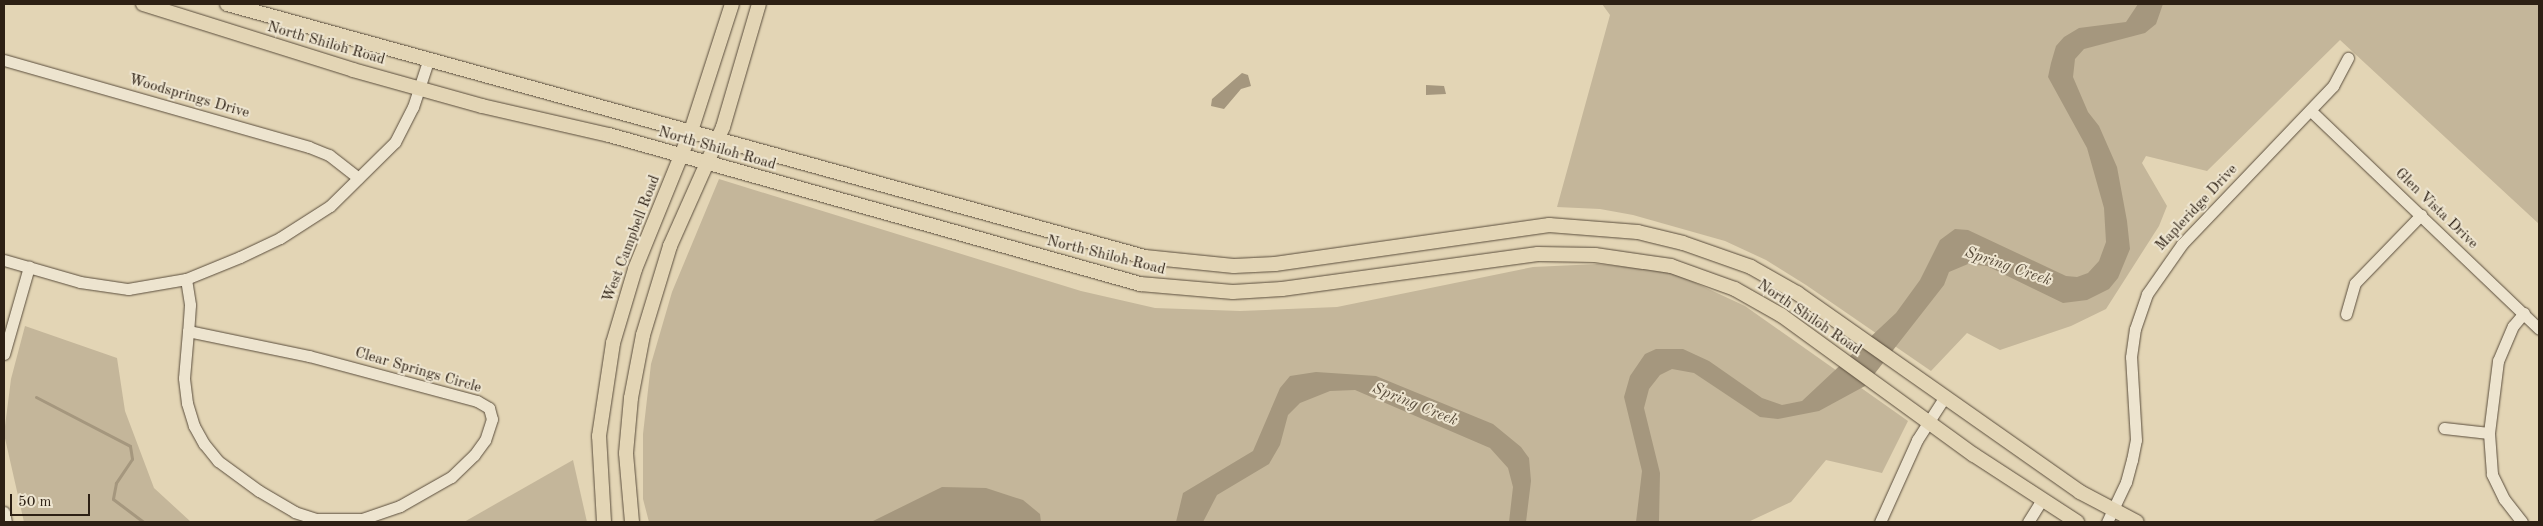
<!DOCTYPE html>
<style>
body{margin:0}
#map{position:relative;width:2543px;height:526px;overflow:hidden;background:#e3d5b5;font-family:"Old Standard TT",serif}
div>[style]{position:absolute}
.green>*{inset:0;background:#c4b69a}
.water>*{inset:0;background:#a5977e}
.stream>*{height:3px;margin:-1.5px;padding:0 1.5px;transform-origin:1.5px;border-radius:1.5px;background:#a5977e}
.roads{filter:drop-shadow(0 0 1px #5a4d3c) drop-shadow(0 0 1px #5a4d3c)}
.minor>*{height:11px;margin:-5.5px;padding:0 5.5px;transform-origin:5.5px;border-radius:5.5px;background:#ede4cf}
.major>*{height:14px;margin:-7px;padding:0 7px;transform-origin:7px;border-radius:7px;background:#e3d5b5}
span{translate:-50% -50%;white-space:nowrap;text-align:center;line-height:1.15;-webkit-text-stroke:4px #ede4cf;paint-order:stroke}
.street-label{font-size:15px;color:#2d2014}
.water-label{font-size:16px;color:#574a39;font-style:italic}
.frame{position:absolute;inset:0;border:5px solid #2d2014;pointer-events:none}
.scale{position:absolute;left:10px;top:494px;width:80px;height:22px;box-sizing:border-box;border:2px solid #2d2014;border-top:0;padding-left:6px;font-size:15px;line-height:18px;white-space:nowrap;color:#2d2014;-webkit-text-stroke:4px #ede4cf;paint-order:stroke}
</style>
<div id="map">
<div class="green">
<i style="clip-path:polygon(1602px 4px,2539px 4px,2539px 224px,2340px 40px,2207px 171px,2146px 156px,2142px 163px,2167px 206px,2159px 226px,2106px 309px,2071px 326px,2000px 350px,1967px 333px,1931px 371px,1806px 285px,1766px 260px,1725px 241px,1633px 215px,1600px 209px,1557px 207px,1610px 15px)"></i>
<i style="clip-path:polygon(719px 179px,1081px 291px,1155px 308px,1240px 311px,1337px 307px,1533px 267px,1598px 264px,1672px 272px,1745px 306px,1908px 421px,1882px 473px,1826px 460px,1791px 502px,1748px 522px,649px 522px,643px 499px,643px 434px,651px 364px,672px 292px)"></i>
<i style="clip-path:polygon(25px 326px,117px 358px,125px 411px,154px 488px,191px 522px,24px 522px,4px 434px,11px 379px)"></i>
<i style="clip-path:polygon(573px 460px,587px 522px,464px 522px)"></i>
</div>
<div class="water">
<i style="clip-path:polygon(2138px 4px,2163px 4px,2156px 24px,2145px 33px,2084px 49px,2075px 59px,2073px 77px,2088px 112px,2099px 126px,2117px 167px,2127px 221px,2130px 249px,2118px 278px,2109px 289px,2087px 300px,2063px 303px,1987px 266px,1968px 264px,1949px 272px,1944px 285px,1865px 386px,1819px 411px,1778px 419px,1760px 417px,1694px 373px,1672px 369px,1660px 375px,1649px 389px,1644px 408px,1660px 473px,1659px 521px,1636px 522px,1642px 471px,1624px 397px,1630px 376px,1645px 354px,1656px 349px,1683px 349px,1709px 361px,1762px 398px,1782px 405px,1802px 401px,1896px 313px,1920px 280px,1940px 240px,1955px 229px,1968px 230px,2066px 276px,2077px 277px,2088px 273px,2099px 261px,2106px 242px,2104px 208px,2087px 148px,2048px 77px,2051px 63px,2056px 46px,2064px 37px,2079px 28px,2126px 22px)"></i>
<i style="clip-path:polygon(1242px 73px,1248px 75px,1251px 86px,1241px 89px,1224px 109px,1211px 106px,1212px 99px)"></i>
<i style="clip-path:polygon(1426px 85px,1444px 86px,1446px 94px,1426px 95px)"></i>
<i style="clip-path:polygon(1316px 372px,1376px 376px,1493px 424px,1521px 447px,1529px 458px,1531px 481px,1526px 522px,1509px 522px,1513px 487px,1508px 468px,1490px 448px,1355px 390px,1330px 391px,1300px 403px,1288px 415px,1280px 445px,1269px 464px,1217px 495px,1203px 522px,1176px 522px,1183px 493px,1253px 451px,1280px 388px,1290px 376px)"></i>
<i style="clip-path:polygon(942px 487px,986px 488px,1023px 500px,1040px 514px,1041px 522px,871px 522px)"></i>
</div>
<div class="stream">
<i style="left:36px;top:397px;width:106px;rotate:27.5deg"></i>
<i style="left:130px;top:446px;width:13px;rotate:81deg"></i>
<i style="left:132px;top:459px;width:29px;rotate:124deg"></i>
<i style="left:116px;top:483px;width:16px;rotate:101deg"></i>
<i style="left:113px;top:499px;width:39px;rotate:37deg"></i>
</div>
<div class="roads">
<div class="minor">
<i style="left:4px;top:60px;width:317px;rotate:15.9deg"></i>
<i style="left:309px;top:147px;width:22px;rotate:22deg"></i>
<i style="left:329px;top:155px;width:37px;rotate:38deg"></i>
<i style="left:2311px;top:111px;width:315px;rotate:43.7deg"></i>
<i style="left:4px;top:260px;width:79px;rotate:16.1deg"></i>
<i style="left:80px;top:282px;width:49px;rotate:8.3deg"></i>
<i style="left:128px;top:289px;width:59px;rotate:-9.8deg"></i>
<i style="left:186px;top:279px;width:58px;rotate:-22.2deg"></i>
<i style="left:240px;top:257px;width:44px;rotate:-25.4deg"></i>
<i style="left:280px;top:238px;width:59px;rotate:-32.6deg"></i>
<i style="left:330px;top:206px;width:91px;rotate:-44.6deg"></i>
<i style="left:395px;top:142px;width:39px;rotate:-63deg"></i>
<i style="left:413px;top:107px;width:48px;rotate:-71.9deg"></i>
<i style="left:186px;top:279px;width:26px;rotate:81deg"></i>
<i style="left:190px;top:305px;width:26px;rotate:94deg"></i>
<i style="left:2346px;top:314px;width:32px;rotate:-74deg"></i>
<i style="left:2355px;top:283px;width:95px;rotate:-45.9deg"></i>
<i style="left:188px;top:331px;width:124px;rotate:11.7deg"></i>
<i style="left:309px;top:356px;width:174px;rotate:15deg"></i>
<i style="left:477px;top:401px;width:14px;rotate:30deg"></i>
<i style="left:489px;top:408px;width:11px;rotate:75deg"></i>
<i style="left:492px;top:419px;width:22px;rotate:108deg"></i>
<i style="left:485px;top:440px;width:19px;rotate:126deg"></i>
<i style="left:474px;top:455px;width:32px;rotate:136deg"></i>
<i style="left:451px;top:477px;width:59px;rotate:150.4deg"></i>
<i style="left:400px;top:506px;width:40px;rotate:161.1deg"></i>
<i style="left:362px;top:519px;width:46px;rotate:180deg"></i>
<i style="left:316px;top:519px;width:22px;rotate:-162deg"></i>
<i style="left:295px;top:512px;width:42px;rotate:-149.7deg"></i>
<i style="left:259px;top:491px;width:51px;rotate:-143.8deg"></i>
<i style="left:218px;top:461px;width:22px;rotate:-129deg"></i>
<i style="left:204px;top:444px;width:21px;rotate:-119deg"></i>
<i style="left:194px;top:426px;width:24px;rotate:-107deg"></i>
<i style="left:187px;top:403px;width:25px;rotate:-97deg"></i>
<i style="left:184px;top:378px;width:47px;rotate:-85.1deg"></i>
<i style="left:4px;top:354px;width:91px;rotate:-74deg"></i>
<i style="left:2444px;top:428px;width:45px;rotate:6.3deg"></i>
<i style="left:4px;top:512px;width:10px;rotate:79deg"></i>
<i style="left:1880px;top:522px;width:90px;rotate:-65.7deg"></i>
<i style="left:1917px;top:440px;width:50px;rotate:-57.3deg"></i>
<i style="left:2028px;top:522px;width:26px;rotate:-58deg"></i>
<i style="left:2107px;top:522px;width:44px;rotate:-64.6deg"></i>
<i style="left:2126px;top:482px;width:23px;rotate:-75deg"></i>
<i style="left:2132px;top:460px;width:20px;rotate:-79deg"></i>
<i style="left:2136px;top:440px;width:83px;rotate:-93.4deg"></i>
<i style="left:2131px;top:357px;width:28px;rotate:-82deg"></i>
<i style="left:2135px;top:329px;width:37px;rotate:-71deg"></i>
<i style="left:2147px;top:294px;width:61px;rotate:-55deg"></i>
<i style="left:2182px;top:244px;width:219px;rotate:-46.3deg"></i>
<i style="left:2333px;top:86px;width:32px;rotate:-62deg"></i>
<i style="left:2522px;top:522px;width:29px;rotate:-128deg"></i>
<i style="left:2504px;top:499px;width:28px;rotate:-116deg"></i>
<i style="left:2492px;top:474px;width:41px;rotate:-94.2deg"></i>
<i style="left:2489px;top:433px;width:73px;rotate:-82.9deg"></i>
<i style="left:2498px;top:361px;width:38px;rotate:-67deg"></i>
<i style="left:2513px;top:326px;width:17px;rotate:-50deg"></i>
</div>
<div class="major">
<i style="left:143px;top:4px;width:220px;rotate:17.4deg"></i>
<i style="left:353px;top:70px;width:134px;rotate:15.6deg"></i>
<i style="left:482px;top:106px;width:130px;rotate:12.9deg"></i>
<i style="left:609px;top:135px;width:552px;rotate:15.67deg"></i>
<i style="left:1140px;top:284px;width:93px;rotate:4.9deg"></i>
<i style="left:1233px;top:292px;width:49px;rotate:-3.5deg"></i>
<i style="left:1282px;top:289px;width:258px;rotate:-7.8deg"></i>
<i style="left:1538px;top:254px;width:57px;rotate:1deg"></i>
<i style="left:1595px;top:255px;width:77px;rotate:8.2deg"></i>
<i style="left:1671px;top:266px;width:68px;rotate:19.8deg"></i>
<i style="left:1735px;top:289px;width:53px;rotate:29.5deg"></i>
<i style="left:1781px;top:315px;width:238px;rotate:36deg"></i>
<i style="left:1974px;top:455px;width:123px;rotate:33deg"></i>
<i style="left:227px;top:4px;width:952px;rotate:15.41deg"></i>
<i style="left:1145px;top:257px;width:89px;rotate:5.8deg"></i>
<i style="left:1234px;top:266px;width:41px;rotate:-2.8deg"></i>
<i style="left:1275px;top:264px;width:277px;rotate:-8.1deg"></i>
<i style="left:1549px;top:225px;width:89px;rotate:4.5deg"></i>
<i style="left:1638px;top:232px;width:46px;rotate:13.7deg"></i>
<i style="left:1683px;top:243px;width:72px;rotate:19.4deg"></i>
<i style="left:1751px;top:267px;width:53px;rotate:29.5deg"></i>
<i style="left:1797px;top:293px;width:346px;rotate:35.1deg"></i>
<i style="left:2080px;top:492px;width:64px;rotate:27.8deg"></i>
<i style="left:604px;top:522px;width:86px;rotate:-93.3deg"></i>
<i style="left:599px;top:436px;width:94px;rotate:-81.4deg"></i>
<i style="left:613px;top:343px;width:77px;rotate:-73.4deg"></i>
<i style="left:635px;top:269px;width:149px;rotate:-67.9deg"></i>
<i style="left:691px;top:131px;width:133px;rotate:-72.1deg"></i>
<i style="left:632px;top:522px;width:69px;rotate:-95deg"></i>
<i style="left:626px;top:453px;width:55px;rotate:-84.8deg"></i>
<i style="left:631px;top:398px;width:64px;rotate:-79.2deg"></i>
<i style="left:643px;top:335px;width:93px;rotate:-73.1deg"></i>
<i style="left:670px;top:246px;width:130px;rotate:-66deg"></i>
<i style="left:723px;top:127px;width:128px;rotate:-73.7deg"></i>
</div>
</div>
<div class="street-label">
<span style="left:326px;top:44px;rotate:16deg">North Shiloh Road</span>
<span style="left:189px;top:97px;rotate:16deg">Woodsprings Drive</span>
<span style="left:717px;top:149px;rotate:16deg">North Shiloh Road</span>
<span style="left:2197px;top:208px;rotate:-47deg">Mapleridge Drive</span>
<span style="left:2436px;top:209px;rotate:44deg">Glen Vista Drive</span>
<span style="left:632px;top:239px;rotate:-69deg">West Campbell Road</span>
<span style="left:1106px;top:256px;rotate:14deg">North Shiloh Road</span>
<span style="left:1809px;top:318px;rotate:34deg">North Shiloh Road</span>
<span style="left:418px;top:371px;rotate:16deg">Clear Springs Circle</span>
</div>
<div class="water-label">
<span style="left:2008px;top:267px;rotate:19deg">Spring Creek</span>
<span style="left:1415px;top:405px;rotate:22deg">Spring Creek</span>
</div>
<div class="frame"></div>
<div class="scale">50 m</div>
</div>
